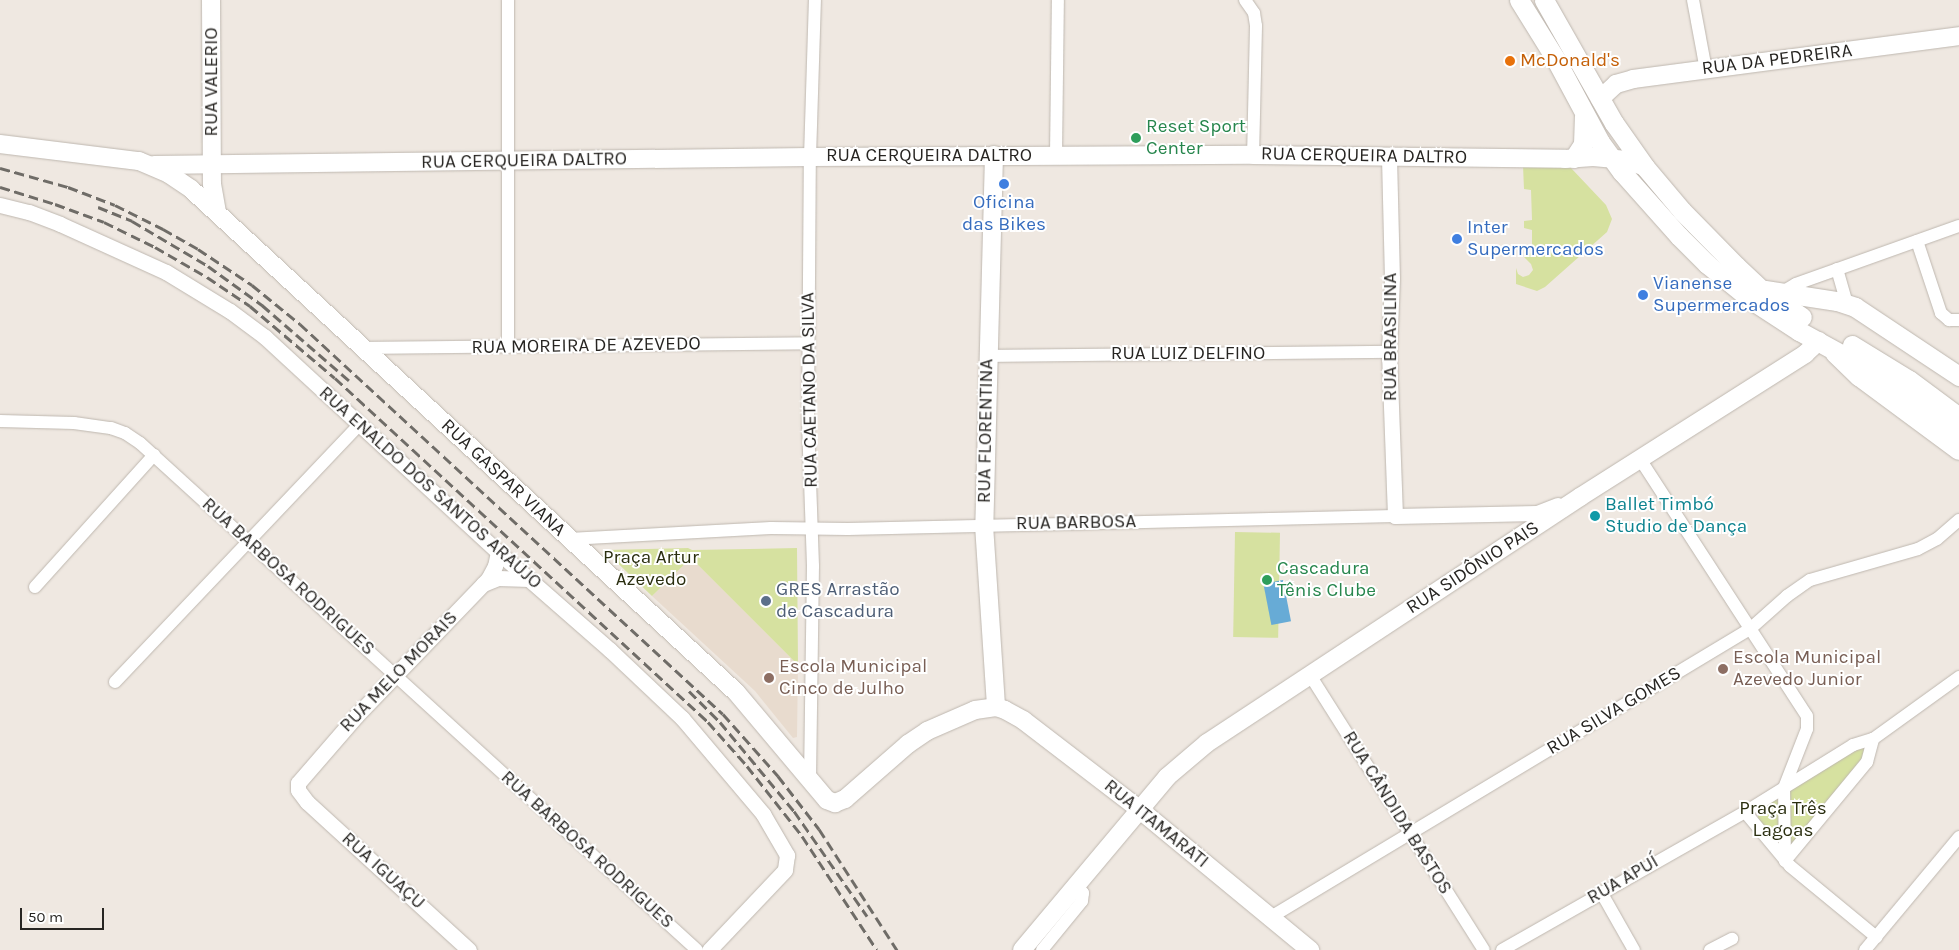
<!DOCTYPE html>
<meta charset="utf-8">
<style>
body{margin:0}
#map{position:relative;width:1959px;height:950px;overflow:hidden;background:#efe8e1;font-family:Karla,sans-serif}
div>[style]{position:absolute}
.built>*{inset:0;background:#e8dbce}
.green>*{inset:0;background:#d6e1a0;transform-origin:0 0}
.water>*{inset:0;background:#67abd6;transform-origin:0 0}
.roads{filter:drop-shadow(0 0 1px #beb7af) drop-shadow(0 0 1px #beb7af)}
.minor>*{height:12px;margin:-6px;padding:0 6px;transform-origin:6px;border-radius:6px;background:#fff}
.tertiary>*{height:15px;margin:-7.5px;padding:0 7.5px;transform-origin:7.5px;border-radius:7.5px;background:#fff}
.secondary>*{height:18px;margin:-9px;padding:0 9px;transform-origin:9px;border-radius:9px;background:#fff}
.primary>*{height:19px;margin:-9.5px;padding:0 9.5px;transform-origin:9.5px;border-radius:9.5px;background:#fff}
.rail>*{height:3px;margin-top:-1.5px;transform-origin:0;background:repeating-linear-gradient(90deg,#6f6c67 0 10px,transparent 0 15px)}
.dots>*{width:14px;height:14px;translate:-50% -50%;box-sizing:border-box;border:2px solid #fff;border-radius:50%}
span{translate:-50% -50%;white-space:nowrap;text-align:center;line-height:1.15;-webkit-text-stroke:4px #fff;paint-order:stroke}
.street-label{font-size:19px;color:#272522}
.food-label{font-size:19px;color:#c56008}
.left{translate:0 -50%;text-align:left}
.leisure-label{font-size:19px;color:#27864d}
.shop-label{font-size:19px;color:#366cbe}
.culture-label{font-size:19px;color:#0d838f}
.park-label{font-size:19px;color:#2a2e0f}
.service-label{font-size:19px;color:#4e5e75}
.education-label{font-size:19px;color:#785e54}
.scale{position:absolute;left:20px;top:908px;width:84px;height:22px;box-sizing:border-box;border:2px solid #272522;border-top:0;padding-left:6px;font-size:15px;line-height:18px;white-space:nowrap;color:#272522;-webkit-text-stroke:4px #fff;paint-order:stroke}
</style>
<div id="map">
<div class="built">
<i style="clip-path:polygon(691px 558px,798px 665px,797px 737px,793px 738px,755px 691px,652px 596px)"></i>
</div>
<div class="green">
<i style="clip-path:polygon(1523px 166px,1571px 168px,1606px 205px,1612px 219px,1607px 232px,1545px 287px,1537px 291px,1516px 284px,1516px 268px,1518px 274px,1523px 277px,1529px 275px,1533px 270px,1531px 264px,1524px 257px,1525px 254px,1532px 253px,1532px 230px,1524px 228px,1524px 221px,1532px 220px,1531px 190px,1524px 189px)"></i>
<i style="left:1235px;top:532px;width:45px;height:105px;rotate:1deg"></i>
<i style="clip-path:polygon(688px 548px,692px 550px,797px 548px,798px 665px,691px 558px,652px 596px,606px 552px,608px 550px)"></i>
<i style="clip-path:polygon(1860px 744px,1867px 752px,1791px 845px,1781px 847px,1758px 819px,1758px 811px)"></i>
</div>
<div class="water">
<i style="left:1283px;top:580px;width:42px;height:20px;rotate:79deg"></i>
</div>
<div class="roads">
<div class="minor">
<i style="left:508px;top:0;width:347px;rotate:90deg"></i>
<i style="left:1245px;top:0;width:16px;rotate:55deg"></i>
<i style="left:1254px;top:13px;width:13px;rotate:81deg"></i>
<i style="left:1256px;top:26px;width:129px;rotate:91.3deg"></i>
<i style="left:1693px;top:0;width:71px;rotate:79.5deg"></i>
<i style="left:1056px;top:155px;width:155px;rotate:-89.3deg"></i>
<i style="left:1917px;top:241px;width:76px;rotate:71.6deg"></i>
<i style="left:1941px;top:313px;width:11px;rotate:41deg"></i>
<i style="left:1949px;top:320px;width:10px"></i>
<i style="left:1837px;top:269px;width:36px;rotate:74deg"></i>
<i style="left:1781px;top:293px;width:17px;rotate:-31deg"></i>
<i style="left:1796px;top:284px;width:173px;rotate:-19.6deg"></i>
<i style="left:364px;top:348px;width:444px;rotate:-0.6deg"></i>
<i style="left:987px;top:356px;width:402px;rotate:-0.6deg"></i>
<i style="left:0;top:421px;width:74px;rotate:1.5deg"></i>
<i style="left:74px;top:423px;width:37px;rotate:8deg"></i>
<i style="left:111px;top:428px;width:15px;rotate:20deg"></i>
<i style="left:125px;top:433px;width:18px;rotate:34deg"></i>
<i style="left:140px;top:443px;width:753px;rotate:42.31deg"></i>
<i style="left:1640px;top:459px;width:306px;rotate:57deg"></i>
<i style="left:1807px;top:716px;width:13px;rotate:90deg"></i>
<i style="left:1807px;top:729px;width:63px;rotate:111.3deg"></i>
<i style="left:1784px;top:788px;width:73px;rotate:89.2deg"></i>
<i style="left:569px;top:539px;width:202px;rotate:-3.1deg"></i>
<i style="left:771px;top:528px;width:77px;rotate:0.7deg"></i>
<i style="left:848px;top:529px;width:547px;rotate:-1.36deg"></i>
<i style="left:35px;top:587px;width:178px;rotate:-48deg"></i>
<i style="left:1310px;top:675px;width:325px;rotate:57.7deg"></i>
<i style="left:115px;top:682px;width:356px;rotate:-46.5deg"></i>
<i style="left:810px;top:780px;width:214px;rotate:-89.2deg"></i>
<i style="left:813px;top:566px;width:144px;rotate:-92deg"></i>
<i style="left:808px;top:422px;width:265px;rotate:-89.6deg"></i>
<i style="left:810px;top:157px;width:157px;rotate:-88.2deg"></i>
<i style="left:1745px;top:812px;width:70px;rotate:50.2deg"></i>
<i style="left:1790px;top:866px;width:112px;rotate:39.5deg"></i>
<i style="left:1785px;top:861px;width:129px;rotate:-50.4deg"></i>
<i style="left:1867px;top:762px;width:24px;rotate:-75deg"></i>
<i style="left:1601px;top:892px;width:67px;rotate:60.4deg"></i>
<i style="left:1271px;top:917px;width:559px;rotate:-31.02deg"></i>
<i style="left:1750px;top:629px;width:50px;rotate:-41.7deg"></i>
<i style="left:1787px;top:596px;width:28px;rotate:-35deg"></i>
<i style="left:1810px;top:580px;width:112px;rotate:-16deg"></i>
<i style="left:1918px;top:549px;width:21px;rotate:-28deg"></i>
<i style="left:1937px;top:539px;width:29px;rotate:-41deg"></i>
<i style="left:1042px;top:950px;width:63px;rotate:-50.8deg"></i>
<i style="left:1082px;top:901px;width:8px;rotate:-83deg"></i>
<i style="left:1083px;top:893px;width:11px;rotate:-131deg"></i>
<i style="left:1502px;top:950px;width:279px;rotate:-29.6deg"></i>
<i style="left:1745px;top:812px;width:127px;rotate:-31.8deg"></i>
<i style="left:1853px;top:745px;width:21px;rotate:-17deg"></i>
<i style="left:1873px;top:739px;width:106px;rotate:-35.8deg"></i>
<i style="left:1710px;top:950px;width:25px;rotate:-27deg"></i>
<i style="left:1865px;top:950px;width:147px;rotate:-50.2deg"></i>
</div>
<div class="tertiary">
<i style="left:1389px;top:157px;width:121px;rotate:88.6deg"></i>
<i style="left:1392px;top:278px;width:74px;rotate:92.3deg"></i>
<i style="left:1389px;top:352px;width:164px;rotate:87.9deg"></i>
<i style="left:1395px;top:516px;width:142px;rotate:-1.2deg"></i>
<i style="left:1537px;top:513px;width:22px;rotate:-21deg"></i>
<i style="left:0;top:205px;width:30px;rotate:14deg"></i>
<i style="left:29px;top:212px;width:33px;rotate:21deg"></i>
<i style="left:60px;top:224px;width:116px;rotate:24.4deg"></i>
<i style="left:166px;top:272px;width:75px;rotate:31.4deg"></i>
<i style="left:230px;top:311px;width:44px;rotate:36.6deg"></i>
<i style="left:265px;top:337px;width:317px;rotate:42.7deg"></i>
<i style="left:498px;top:552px;width:149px;rotate:41.2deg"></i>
<i style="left:610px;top:650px;width:99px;rotate:43.4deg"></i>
<i style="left:682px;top:718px;width:126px;rotate:49.8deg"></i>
<i style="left:763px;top:814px;width:48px;rotate:59.7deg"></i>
<i style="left:787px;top:855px;width:15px;rotate:98deg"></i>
<i style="left:785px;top:870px;width:110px;rotate:133.5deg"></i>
<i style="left:483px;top:584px;width:16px;rotate:-22deg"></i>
<i style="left:498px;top:578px;width:31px;rotate:2deg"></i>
<i style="left:469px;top:950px;width:219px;rotate:-137.6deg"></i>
<i style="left:307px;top:802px;width:15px;rotate:-127deg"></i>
<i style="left:298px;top:790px;width:7px;rotate:-90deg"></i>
<i style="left:298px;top:783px;width:89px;rotate:-49.1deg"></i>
<i style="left:356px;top:716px;width:190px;rotate:-46.1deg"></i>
<i style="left:488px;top:579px;width:15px;rotate:-62deg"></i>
<i style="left:495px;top:566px;width:14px;rotate:-78deg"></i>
</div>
<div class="secondary">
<i style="left:211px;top:0;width:184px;rotate:89.7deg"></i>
<i style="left:212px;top:184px;width:29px;rotate:80deg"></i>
<i style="left:1600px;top:99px;width:22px;rotate:-43deg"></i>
<i style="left:1616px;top:84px;width:18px;rotate:-16deg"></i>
<i style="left:1633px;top:79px;width:329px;rotate:-7.5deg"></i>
<i style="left:0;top:144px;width:140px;rotate:7deg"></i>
<i style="left:139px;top:161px;width:33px;rotate:23deg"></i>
<i style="left:169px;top:174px;width:27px;rotate:34deg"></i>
<i style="left:191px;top:189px;width:742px;rotate:42.71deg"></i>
<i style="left:736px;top:692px;width:141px;rotate:49.9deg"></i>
<i style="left:827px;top:800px;width:9px;rotate:21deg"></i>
<i style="left:835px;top:803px;width:11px;rotate:-22deg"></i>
<i style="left:845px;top:799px;width:84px;rotate:-41.1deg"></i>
<i style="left:908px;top:744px;width:23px;rotate:-34deg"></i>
<i style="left:927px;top:731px;width:52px;rotate:-23.6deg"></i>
<i style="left:975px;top:710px;width:21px;rotate:-8deg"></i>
<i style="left:996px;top:707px;width:9px;rotate:18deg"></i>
<i style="left:1005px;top:710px;width:21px;rotate:29deg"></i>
<i style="left:1023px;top:720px;width:146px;rotate:37.5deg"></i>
<i style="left:1139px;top:809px;width:222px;rotate:39.5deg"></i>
<i style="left:994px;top:155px;width:370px;rotate:91.5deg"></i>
<i style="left:984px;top:525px;width:182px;rotate:86.2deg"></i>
<i style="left:154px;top:165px;width:656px;rotate:-0.7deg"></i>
<i style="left:810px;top:157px;width:443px;rotate:-0.3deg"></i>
<i style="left:1253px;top:155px;width:312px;rotate:0.7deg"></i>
<i style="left:1565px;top:159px;width:28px;rotate:-4deg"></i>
<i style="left:1593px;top:157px;width:34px;rotate:5deg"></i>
<i style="left:1627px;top:160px;width:19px;rotate:21deg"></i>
<i style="left:1835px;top:354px;width:33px;rotate:44deg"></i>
<i style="left:1859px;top:377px;width:124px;rotate:36.5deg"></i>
<i style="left:1022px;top:950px;width:226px;rotate:-50deg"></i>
<i style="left:1167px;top:777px;width:52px;rotate:-40.4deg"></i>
<i style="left:1207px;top:743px;width:447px;rotate:-33.4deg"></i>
<i style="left:1580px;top:497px;width:267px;rotate:-32.4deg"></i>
<i style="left:1805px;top:354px;width:19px;rotate:-43deg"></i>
</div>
<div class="primary">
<i style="left:1519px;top:0;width:68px;rotate:58.2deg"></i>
<i style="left:1555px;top:58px;width:95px;rotate:61.8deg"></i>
<i style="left:1600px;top:142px;width:37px;rotate:54deg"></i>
<i style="left:1622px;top:172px;width:86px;rotate:48.3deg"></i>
<i style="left:1679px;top:236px;width:40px;rotate:45deg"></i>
<i style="left:1707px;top:264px;width:55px;rotate:39.1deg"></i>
<i style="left:1750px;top:299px;width:59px;rotate:33.1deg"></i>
<i style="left:1799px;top:331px;width:73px;rotate:28.7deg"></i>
<i style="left:1863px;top:366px;width:119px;rotate:36.1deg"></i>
<i style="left:1544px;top:0;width:142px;rotate:60.4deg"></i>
<i style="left:1614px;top:123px;width:54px;rotate:54.8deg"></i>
<i style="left:1645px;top:167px;width:57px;rotate:49.9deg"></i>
<i style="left:1682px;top:211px;width:77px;rotate:45.5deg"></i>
<i style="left:1736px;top:266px;width:35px;rotate:43deg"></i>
<i style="left:1762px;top:290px;width:48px;rotate:34deg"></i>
<i style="left:1574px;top:158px;width:17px;rotate:-57deg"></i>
<i style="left:1583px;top:144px;width:28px;rotate:-88deg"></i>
<i style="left:1765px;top:290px;width:73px;rotate:8.7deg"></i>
<i style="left:1837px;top:301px;width:19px;rotate:18deg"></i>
<i style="left:1855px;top:307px;width:125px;rotate:33.6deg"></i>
<i style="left:1852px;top:345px;width:67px;rotate:31.6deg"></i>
<i style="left:1909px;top:380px;width:62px;rotate:36.5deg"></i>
</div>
</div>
<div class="rail">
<i style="left:0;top:168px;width:71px;rotate:15.6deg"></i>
<i style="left:68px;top:187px;width:50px;rotate:21deg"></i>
<i style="left:115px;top:205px;width:54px;rotate:26.6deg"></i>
<i style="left:163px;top:229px;width:40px;rotate:29.7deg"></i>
<i style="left:198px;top:249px;width:65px;rotate:33.7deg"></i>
<i style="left:252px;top:285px;width:62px;rotate:39.1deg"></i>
<i style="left:300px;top:324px;width:575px;rotate:42.68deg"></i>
<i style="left:723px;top:714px;width:83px;rotate:48.4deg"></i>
<i style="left:778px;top:776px;width:67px;rotate:52.3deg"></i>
<i style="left:819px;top:829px;width:144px;rotate:57.2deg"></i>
<i style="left:0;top:187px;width:58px;rotate:17.2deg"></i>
<i style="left:55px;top:204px;width:52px;rotate:20.2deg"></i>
<i style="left:104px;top:222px;width:57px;rotate:26.1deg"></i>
<i style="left:155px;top:247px;width:60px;rotate:30deg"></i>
<i style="left:207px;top:277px;width:52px;rotate:34deg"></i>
<i style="left:250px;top:306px;width:111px;rotate:40.3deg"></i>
<i style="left:335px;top:378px;width:507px;rotate:42.68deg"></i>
<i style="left:708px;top:722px;width:59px;rotate:48.4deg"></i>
<i style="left:747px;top:766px;width:89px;rotate:51.8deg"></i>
<i style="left:802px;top:836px;width:136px;rotate:56.7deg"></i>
<i style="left:98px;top:207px;width:37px;rotate:22deg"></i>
<i style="left:132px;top:221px;width:88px;rotate:30.6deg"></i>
<i style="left:208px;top:266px;width:67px;rotate:35.8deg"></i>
<i style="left:262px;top:305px;width:118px;rotate:40.9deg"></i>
<i style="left:689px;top:691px;width:44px;rotate:45deg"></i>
<i style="left:720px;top:722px;width:116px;rotate:50.3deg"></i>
<i style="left:794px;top:811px;width:128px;rotate:55.2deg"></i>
</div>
<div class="dots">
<i style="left:1510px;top:61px;background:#e8710a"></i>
<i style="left:1136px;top:138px;background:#2e9e5b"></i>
<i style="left:1004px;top:184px;background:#3f7fe0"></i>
<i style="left:1457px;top:239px;background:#3f7fe0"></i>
<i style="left:1643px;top:295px;background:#3f7fe0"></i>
<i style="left:1595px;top:516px;background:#0f9aa8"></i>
<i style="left:1267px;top:580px;background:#2e9e5b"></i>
<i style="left:766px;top:601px;background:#5c6f8a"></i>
<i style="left:1723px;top:669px;background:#8d6e63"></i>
<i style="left:769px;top:678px;background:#8d6e63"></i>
</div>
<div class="street-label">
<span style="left:1777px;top:60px;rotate:-7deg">RUA DA PEDREIRA</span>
<span style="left:212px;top:82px;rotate:-90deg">RUA VALERIO</span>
<span style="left:929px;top:156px">RUA CERQUEIRA DALTRO</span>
<span style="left:1364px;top:156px;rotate:1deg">RUA CERQUEIRA DALTRO</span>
<span style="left:524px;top:161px;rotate:-1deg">RUA CERQUEIRA DALTRO</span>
<span style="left:1391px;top:337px;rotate:-90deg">RUA BRASILINA</span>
<span style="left:586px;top:346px;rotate:-1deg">RUA MOREIRA DE AZEVEDO</span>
<span style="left:1188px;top:354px">RUA LUIZ DELFINO</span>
<span style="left:810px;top:390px;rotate:-91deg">RUA CAETANO DA SILVA</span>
<span style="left:986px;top:431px;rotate:-89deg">RUA FLORENTINA</span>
<span style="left:503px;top:478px;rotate:43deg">RUA GASPAR VIANA</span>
<span style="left:430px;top:488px;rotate:42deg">RUA ENALDO DOS SANTOS ARAÚJO</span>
<span style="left:1076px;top:523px;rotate:-1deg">RUA BARBOSA</span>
<span style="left:1473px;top:568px;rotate:-33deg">RUA SIDÔNIO PAIS</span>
<span style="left:288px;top:577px;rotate:42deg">RUA BARBOSA RODRIGUES</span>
<span style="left:399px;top:672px;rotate:-46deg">RUA MELO MORAIS</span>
<span style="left:1614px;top:711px;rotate:-31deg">RUA SILVA GOMES</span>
<span style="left:1397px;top:813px;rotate:58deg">RUA CÂNDIDA BASTOS</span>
<span style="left:1156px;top:824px;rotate:39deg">RUA ITAMARATI</span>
<span style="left:587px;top:850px;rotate:42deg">RUA BARBOSA RODRIGUES</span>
<span style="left:383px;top:871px;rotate:42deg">RUA IGUAÇU</span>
<span style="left:1623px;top:880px;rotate:-30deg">RUA APUÍ</span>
</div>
<div class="food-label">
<span class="left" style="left:1520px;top:61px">McDonald's</span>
</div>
<div class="leisure-label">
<span class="left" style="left:1146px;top:138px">Reset Sport<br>Center</span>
<span class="left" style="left:1277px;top:580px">Cascadura<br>Tênis Clube</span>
</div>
<div class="shop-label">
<span style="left:1004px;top:214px">Oficina<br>das Bikes</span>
<span class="left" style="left:1467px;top:239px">Inter<br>Supermercados</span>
<span class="left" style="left:1653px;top:295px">Vianense<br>Supermercados</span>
</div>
<div class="culture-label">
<span class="left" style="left:1605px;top:516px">Ballet Timbó<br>Studio de Dança</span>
</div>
<div class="park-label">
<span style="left:651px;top:569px">Praça Artur<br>Azevedo</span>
<span style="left:1783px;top:820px">Praça Três<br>Lagoas</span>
</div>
<div class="service-label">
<span class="left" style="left:776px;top:601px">GRES Arrastão<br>de Cascadura</span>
</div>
<div class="education-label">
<span class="left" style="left:1733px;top:669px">Escola Municipal<br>Azevedo Junior</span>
<span class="left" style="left:779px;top:678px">Escola Municipal<br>Cinco de Julho</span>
</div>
<div class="scale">50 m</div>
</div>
